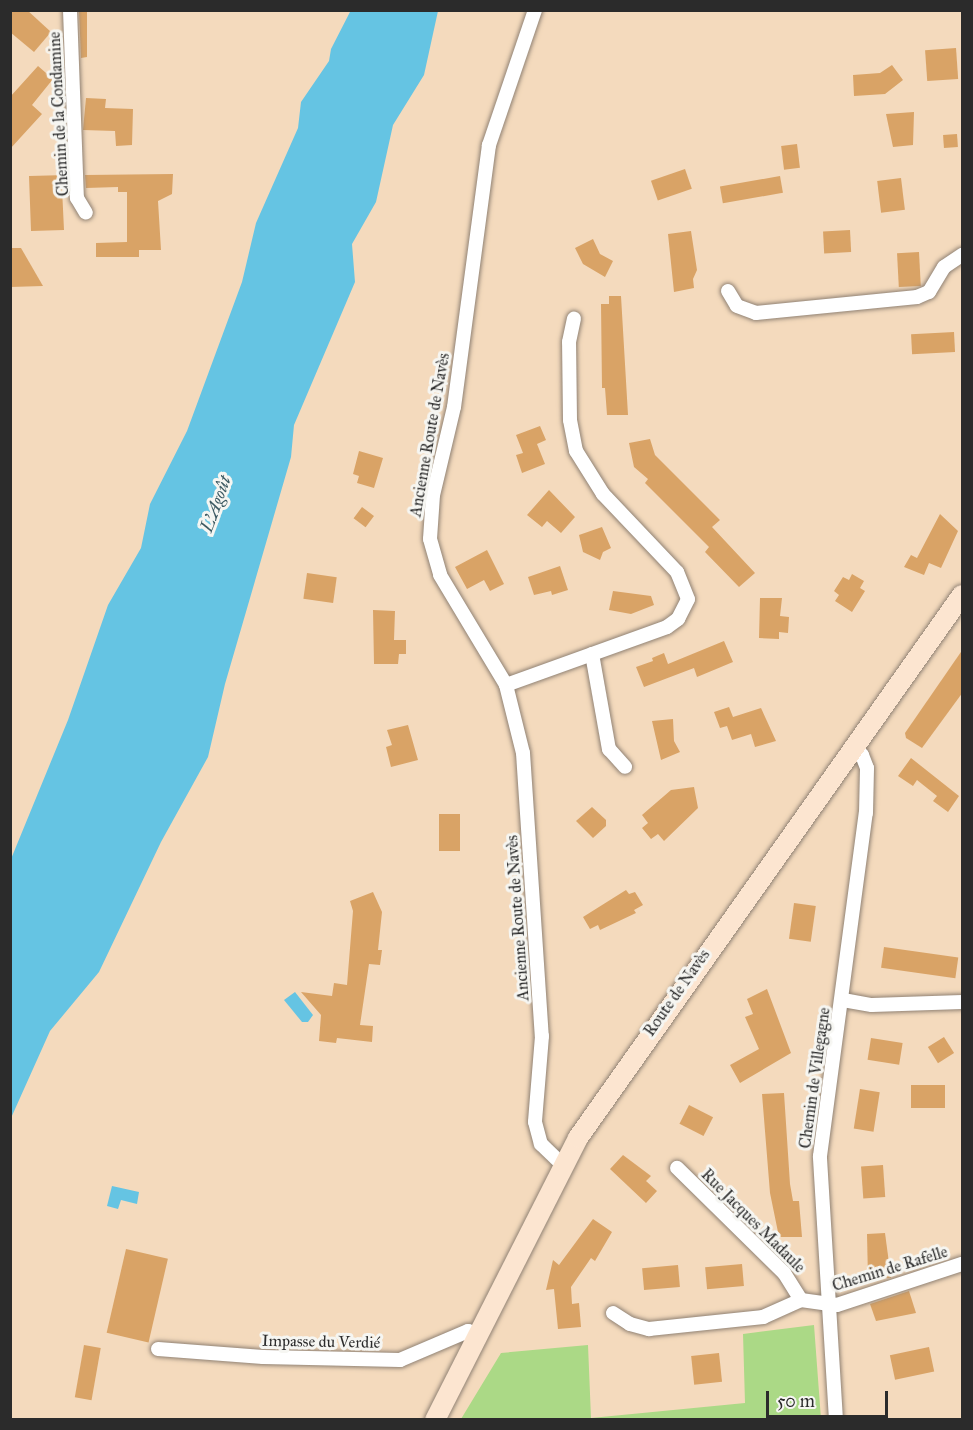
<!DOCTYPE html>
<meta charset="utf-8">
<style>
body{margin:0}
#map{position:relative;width:973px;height:1430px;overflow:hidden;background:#f4dabd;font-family:"IM FELL Great Primer",serif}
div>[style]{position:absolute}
.green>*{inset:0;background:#abd986}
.water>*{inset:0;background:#65c4e3}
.building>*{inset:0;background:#d9a366;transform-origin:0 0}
.roads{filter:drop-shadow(0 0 2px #908274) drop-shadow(0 0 2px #908274)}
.minor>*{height:14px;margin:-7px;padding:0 7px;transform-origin:7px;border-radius:7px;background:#fff}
.secondary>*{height:20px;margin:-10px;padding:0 10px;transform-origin:10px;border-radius:10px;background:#fce5d0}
span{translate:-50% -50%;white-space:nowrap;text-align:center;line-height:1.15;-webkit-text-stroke:6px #f6f6f2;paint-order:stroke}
.street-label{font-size:16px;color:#2b2b2b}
.water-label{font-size:18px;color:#3c5962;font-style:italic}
.frame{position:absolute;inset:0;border:12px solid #2b2b2b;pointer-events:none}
.scale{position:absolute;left:766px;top:1391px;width:122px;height:27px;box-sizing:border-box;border:3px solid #2b2b2b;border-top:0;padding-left:8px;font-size:18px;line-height:21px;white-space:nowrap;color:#2b2b2b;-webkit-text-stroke:4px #f6f6f2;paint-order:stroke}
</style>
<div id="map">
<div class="green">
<i style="clip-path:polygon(814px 1325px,821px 1419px,461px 1419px,501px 1353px,588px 1345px,591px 1418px,745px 1403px,743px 1334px)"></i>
</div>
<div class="water">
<i style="clip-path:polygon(351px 10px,438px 11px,424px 75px,393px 125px,376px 202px,352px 244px,355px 282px,294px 425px,291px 457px,225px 684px,208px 757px,161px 842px,99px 972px,50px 1031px,11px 1118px,11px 859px,68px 720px,108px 605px,141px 548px,150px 504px,187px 431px,242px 282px,256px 223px,298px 128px,301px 102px,329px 61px,331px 49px)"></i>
<i style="clip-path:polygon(295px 992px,313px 1015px,308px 1022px,302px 1022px,284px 1000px)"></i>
<i style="clip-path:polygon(112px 1186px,139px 1192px,137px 1204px,121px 1200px,118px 1209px,107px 1206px)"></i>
</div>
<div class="building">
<i style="clip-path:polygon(10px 10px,27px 10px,51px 32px,34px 52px,10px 32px)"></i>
<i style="clip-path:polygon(79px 10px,87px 10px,87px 57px,81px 58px)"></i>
<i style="left:956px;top:48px;width:31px;height:31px;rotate:86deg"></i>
<i style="clip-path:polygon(892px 65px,903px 80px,885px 94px,854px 96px,853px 75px,880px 73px)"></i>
<i style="clip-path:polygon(38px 66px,53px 79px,32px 105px,42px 114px,10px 149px,10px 97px)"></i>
<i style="clip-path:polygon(86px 98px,106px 99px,105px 108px,133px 109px,132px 145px,116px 146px,115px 131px,83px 130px)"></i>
<i style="clip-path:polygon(914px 112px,913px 145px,893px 147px,886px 114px)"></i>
<i style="left:957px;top:134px;width:13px;height:14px;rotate:86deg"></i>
<i style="left:797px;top:144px;width:24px;height:16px;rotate:83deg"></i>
<i style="left:685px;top:169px;width:21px;height:36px;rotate:71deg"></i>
<i style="clip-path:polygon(173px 174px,172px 194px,158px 201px,161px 250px,139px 250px,139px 257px,96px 257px,96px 243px,127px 242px,127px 192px,118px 192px,118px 187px,86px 188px,85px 175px)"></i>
<i style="clip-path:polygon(67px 175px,68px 188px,62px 188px,64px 230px,31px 231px,29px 176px)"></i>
<i style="left:780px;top:176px;width:17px;height:61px;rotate:80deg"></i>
<i style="left:901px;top:178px;width:32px;height:24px;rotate:83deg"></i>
<i style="left:850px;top:230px;width:22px;height:27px;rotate:87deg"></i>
<i style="clip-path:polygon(691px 231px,697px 270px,693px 279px,694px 288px,674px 292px,668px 234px)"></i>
<i style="clip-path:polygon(593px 239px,600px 254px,613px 261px,605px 277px,583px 264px,575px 248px)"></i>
<i style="clip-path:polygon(10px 248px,21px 248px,43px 286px,10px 287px)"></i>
<i style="left:919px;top:252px;width:34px;height:22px;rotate:87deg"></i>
<i style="clip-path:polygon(609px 296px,621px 296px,628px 415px,607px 415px,605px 388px,602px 388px,601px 304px,609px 304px)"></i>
<i style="left:954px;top:332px;width:20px;height:43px;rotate:87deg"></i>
<i style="clip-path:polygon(540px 426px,546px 440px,537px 444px,545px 464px,522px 473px,516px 455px,523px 453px,516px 435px)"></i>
<i style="clip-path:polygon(650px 439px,655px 455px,720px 520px,712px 527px,755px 573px,739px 587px,705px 552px,709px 547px,645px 483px,648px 479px,634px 467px,629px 443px)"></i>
<i style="clip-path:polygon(359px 451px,383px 458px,374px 488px,357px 483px,359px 476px,353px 474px)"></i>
<i style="clip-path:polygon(549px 490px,575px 517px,561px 533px,547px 521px,542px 527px,527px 515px)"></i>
<i style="left:362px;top:507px;width:15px;height:14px;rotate:37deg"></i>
<i style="clip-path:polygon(940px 514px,958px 531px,941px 568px,929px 563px,924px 575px,904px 567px,911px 555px,917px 558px)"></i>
<i style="clip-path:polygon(602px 527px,611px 548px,603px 552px,600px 560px,583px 552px,579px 535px)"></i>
<i style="clip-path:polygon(487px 550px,504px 584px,490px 591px,484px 580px,467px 589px,455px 567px)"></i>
<i style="clip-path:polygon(560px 566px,568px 590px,552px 595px,551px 591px,534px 595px,528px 577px)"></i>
<i style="left:307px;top:573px;width:30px;height:26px;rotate:8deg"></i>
<i style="clip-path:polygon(852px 574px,864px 581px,860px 588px,865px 591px,852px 612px,835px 601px,839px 595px,834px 591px,843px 577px,849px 580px)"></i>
<i style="clip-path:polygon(613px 591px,651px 596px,654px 605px,631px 614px,609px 610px)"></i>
<i style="clip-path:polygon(760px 598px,782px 598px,780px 616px,789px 617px,788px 633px,779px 632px,779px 639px,759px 638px)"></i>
<i style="clip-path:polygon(373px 610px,395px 611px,394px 640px,406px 640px,406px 654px,399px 654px,398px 664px,374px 664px)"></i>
<i style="clip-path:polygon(724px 641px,733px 662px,697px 677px,694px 668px,644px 687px,636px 667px,653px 661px,652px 658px,664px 653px,668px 664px)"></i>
<i style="clip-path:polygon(963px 649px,963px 692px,922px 748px,906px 738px,905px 733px)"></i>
<i style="clip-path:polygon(729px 707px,733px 717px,761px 708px,776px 741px,755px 747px,751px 734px,732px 740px,727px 726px,720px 728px,714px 712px)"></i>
<i style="clip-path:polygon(673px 719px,674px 741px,680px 752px,661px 760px,652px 721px)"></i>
<i style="clip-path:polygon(408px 725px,418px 760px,391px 767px,386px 747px,392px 745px,387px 730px)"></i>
<i style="clip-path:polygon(911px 758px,959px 796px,948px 812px,933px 801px,937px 796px,917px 780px,913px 786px,898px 776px)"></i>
<i style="clip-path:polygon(694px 787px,698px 808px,664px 841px,658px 834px,651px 839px,642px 828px,648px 823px,642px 815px,671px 790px)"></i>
<i style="clip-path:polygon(592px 807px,606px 820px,606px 826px,593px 838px,576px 821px)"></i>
<i style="left:460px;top:814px;width:37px;height:21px;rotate:90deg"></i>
<i style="clip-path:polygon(626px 890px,629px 894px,635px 892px,643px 905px,634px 910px,636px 913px,600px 930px,598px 925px,590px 929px,583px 917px)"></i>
<i style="clip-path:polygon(373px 892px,382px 912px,378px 950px,382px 950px,380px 965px,369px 964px,360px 1025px,373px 1026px,372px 1042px,337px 1038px,336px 1043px,319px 1041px,321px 1015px,301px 992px,332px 996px,334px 983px,347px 985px,353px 911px,350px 901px)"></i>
<i style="left:794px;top:903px;width:22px;height:36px;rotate:8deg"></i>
<i style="left:884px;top:947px;width:75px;height:21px;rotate:8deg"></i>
<i style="clip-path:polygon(767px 989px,791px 1053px,740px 1083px,730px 1065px,759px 1049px,745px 1017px,753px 1014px,747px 999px)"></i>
<i style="left:944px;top:1037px;width:19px;height:19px;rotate:58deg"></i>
<i style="left:871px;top:1038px;width:32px;height:22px;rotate:9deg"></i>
<i style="left:911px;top:1085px;width:34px;height:23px"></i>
<i style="left:860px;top:1089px;width:20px;height:40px;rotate:9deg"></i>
<i style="clip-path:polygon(784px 1093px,790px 1184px,793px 1201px,799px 1201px,802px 1237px,779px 1237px,770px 1193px,762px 1094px)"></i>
<i style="left:689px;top:1105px;width:27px;height:21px;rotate:27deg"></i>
<i style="clip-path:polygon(623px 1155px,651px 1176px,646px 1181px,657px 1191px,646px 1203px,610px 1169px)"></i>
<i style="left:883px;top:1165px;width:32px;height:22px;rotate:86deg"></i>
<i style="clip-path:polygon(593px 1219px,612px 1232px,595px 1261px,591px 1258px,571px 1287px,572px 1304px,579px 1303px,581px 1327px,558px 1329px,554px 1289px,546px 1290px,553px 1260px,559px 1265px)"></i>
<i style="clip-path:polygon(885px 1233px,891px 1278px,868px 1279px,867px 1234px)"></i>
<i style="left:126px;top:1249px;width:43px;height:86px;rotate:13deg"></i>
<i style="left:742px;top:1264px;width:22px;height:37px;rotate:85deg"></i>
<i style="left:678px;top:1265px;width:22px;height:36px;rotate:85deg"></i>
<i style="clip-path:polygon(909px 1291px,916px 1313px,876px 1321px,870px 1304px)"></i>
<i style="left:84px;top:1345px;width:17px;height:53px;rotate:10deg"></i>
<i style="left:929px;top:1347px;width:25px;height:40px;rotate:78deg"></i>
<i style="left:719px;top:1353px;width:29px;height:28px;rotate:84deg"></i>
</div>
<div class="roads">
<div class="minor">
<i style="left:70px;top:10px;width:188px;rotate:87.9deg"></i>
<i style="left:77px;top:198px;width:17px;rotate:59deg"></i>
<i style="left:535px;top:10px;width:143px;rotate:108.8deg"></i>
<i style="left:489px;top:145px;width:264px;rotate:97.6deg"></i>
<i style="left:454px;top:407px;width:90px;rotate:103.4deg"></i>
<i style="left:433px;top:495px;width:44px;rotate:93.9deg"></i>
<i style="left:430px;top:539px;width:37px;rotate:74deg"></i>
<i style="left:440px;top:575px;width:128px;rotate:59deg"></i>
<i style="left:506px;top:685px;width:70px;rotate:76deg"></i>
<i style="left:523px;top:753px;width:284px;rotate:86.2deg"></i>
<i style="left:542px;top:1036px;width:86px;rotate:94.7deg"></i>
<i style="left:535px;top:1122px;width:23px;rotate:75deg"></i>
<i style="left:541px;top:1144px;width:29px;rotate:44deg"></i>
<i style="left:728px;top:291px;width:17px;rotate:59deg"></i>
<i style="left:737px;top:306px;width:20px;rotate:20deg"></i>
<i style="left:756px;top:313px;width:162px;rotate:-5.7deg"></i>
<i style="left:917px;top:297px;width:13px;rotate:-23deg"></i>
<i style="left:929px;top:292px;width:29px;rotate:-59deg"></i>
<i style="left:944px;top:267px;width:22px;rotate:-34deg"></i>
<i style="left:592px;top:654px;width:97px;rotate:79.9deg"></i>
<i style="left:609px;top:749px;width:24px;rotate:48deg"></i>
<i style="left:506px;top:685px;width:171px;rotate:-19.8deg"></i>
<i style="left:667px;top:627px;width:14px;rotate:-36deg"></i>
<i style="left:678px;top:619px;width:22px;rotate:-63deg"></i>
<i style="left:688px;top:599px;width:29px;rotate:-112deg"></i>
<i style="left:677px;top:572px;width:108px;rotate:-133.5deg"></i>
<i style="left:603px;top:494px;width:51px;rotate:-122.1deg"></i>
<i style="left:576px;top:451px;width:32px;rotate:-101deg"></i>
<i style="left:570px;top:420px;width:78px;rotate:-90.7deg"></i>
<i style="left:569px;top:342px;width:24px;rotate:-78deg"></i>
<i style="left:843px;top:1000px;width:29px;rotate:10deg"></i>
<i style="left:872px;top:1005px;width:90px;rotate:-1.9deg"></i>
<i style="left:801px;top:1300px;width:36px;rotate:8deg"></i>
<i style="left:837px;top:1305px;width:132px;rotate:-18.2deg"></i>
<i style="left:613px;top:1313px;width:20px;rotate:33deg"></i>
<i style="left:630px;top:1324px;width:20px;rotate:15deg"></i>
<i style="left:649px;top:1329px;width:115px;rotate:-6deg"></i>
<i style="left:763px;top:1317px;width:42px;rotate:-24.1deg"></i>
<i style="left:801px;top:1300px;width:32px;rotate:-122deg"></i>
<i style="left:784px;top:1273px;width:150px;rotate:-135.5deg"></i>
<i style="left:158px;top:1349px;width:105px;rotate:4.4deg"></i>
<i style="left:263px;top:1357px;width:137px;rotate:1.3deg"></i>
<i style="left:400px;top:1360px;width:74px;rotate:-23.1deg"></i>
<i style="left:468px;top:1331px;width:9px;rotate:18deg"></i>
<i style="left:836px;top:1420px;width:264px;rotate:-93.5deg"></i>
<i style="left:820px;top:1156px;width:346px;rotate:-82.4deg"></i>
<i style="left:866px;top:813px;width:45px;rotate:-88.7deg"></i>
<i style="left:867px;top:768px;width:14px;rotate:-111deg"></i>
<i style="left:862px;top:755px;width:11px;rotate:-146deg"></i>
</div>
<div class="secondary">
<i style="left:435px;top:1420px;width:316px;rotate:-63.1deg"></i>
<i style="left:578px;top:1138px;width:665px;rotate:-54.73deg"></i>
</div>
</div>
<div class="street-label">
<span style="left:59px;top:114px;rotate:-93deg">Chemin de la Condamine</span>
<span style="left:430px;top:435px;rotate:-80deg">Ancienne Route de Navès</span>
<span style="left:518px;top:918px;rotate:-94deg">Ancienne Route de Navès</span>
<span style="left:677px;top:993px;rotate:-55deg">Route de Navès</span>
<span style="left:815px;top:1078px;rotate:-82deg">Chemin de Villegagne</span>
<span style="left:753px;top:1221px;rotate:45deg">Rue Jacques Madaule</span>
<span style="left:890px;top:1269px;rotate:-17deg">Chemin de Rafelle</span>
<span style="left:321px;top:1342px;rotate:1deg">Impasse du Verdié</span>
</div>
<div class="water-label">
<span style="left:216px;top:504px;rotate:-70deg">L'Agoût</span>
</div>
<div class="frame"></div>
<div class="scale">50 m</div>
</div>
